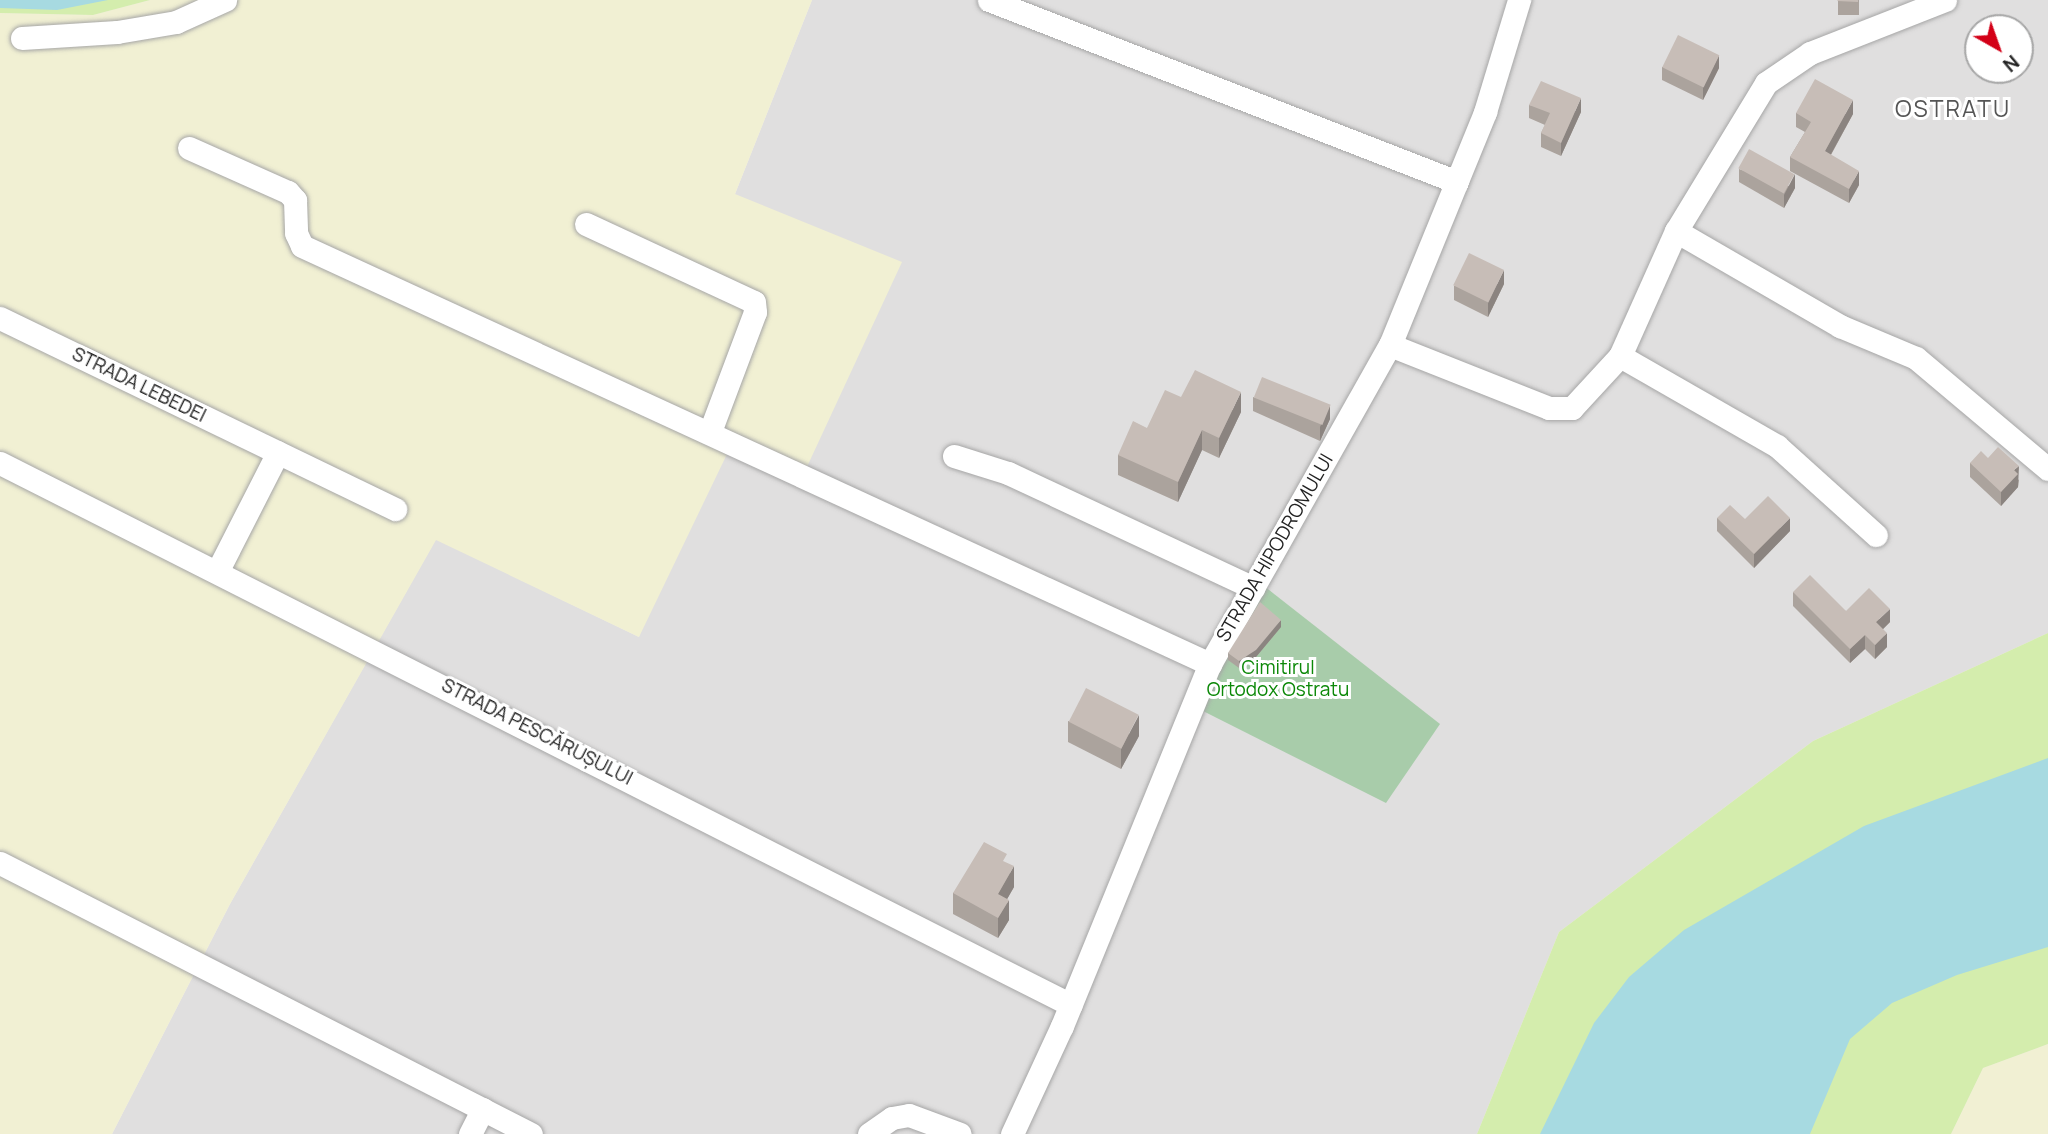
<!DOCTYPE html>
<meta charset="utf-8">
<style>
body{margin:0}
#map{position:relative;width:2048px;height:1134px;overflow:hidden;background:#f2eee8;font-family:Manrope,sans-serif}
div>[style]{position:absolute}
.residential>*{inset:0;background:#e0dfdf}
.farmland>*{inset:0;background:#f1f0d3}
.grass>*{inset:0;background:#d4edad}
.cemetery>*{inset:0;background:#a8ccaa}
.water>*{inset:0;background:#a7dae1}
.roads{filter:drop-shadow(0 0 2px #a6a6a6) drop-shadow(0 0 2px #a6a6a6)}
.minor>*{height:23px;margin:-11.5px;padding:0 11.5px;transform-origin:11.5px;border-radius:11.5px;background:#fff}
.wall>*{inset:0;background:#aba39d;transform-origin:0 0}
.shaded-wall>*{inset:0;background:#8b8480}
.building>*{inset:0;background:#c7bdb7;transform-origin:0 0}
span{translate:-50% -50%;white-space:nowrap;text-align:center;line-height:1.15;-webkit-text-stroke:6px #fff;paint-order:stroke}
.street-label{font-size:19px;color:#222}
.park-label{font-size:19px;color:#0b8807}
.quarter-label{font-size:23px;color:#555;letter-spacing:2px}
.north{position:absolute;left:1964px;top:14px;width:70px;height:70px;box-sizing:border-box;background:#fff;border:2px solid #a7a7a7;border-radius:50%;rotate:140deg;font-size:19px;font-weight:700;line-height:28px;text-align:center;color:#222}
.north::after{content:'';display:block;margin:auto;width:24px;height:32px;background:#d30017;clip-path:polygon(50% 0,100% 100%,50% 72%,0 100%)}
</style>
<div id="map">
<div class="residential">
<i style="clip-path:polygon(evenodd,812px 0,2048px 0,2048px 633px,1813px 741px,1559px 932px,1477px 1134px,112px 1134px,230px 904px,436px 539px,639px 637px,735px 194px,812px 0,1978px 28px,2020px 28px,2020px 70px,1978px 70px,1978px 28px)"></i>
</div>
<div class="farmland">
<i style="clip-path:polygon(150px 0,812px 0,735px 194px,902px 262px,799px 484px,728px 452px,639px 637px,436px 540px,230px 904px,112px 1134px,0 1134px,0 13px,93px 15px)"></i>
<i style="clip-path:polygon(2048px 1044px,2048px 1134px,1951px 1134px,1983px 1068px)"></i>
</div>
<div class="grass">
<i style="clip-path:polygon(0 0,150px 0,93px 15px,0 13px)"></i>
<i style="clip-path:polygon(2048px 633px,2048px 1044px,1983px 1068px,1951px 1134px,1477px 1134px,1559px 932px,1813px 741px)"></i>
</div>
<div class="cemetery">
<i style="clip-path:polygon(1259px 582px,1440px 724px,1386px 803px,1203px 711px,1218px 660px)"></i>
</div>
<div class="water">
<i style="clip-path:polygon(0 0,108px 0,57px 10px,0 8px)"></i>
<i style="clip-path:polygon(2048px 758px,2048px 947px,1957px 975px,1892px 1003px,1850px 1039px,1810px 1134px,1540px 1134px,1594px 1023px,1629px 977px,1684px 930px,1864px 826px)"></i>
</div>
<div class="roads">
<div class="minor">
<i style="left:989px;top:0;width:502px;rotate:21.25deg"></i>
<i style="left:22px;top:38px;width:95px;rotate:-3.6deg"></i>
<i style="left:117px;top:32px;width:60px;rotate:-9.6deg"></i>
<i style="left:176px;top:22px;width:54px;rotate:-24.2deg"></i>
<i style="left:189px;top:148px;width:108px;rotate:24deg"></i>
<i style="left:288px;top:192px;width:11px;rotate:49deg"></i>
<i style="left:295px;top:200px;width:33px;rotate:88deg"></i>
<i style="left:296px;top:233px;width:14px;rotate:65deg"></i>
<i style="left:302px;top:246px;width:1000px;rotate:24.72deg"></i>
<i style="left:586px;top:224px;width:185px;rotate:24.9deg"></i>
<i style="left:754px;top:302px;width:10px;rotate:84deg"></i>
<i style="left:755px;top:312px;width:128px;rotate:110.6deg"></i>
<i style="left:1676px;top:231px;width:190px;rotate:30.1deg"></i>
<i style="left:1840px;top:326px;width:82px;rotate:22.8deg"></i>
<i style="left:1916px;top:358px;width:172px;rotate:40.1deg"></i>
<i style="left:0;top:318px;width:439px;rotate:25.8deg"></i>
<i style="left:1390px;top:345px;width:171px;rotate:21.6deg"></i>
<i style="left:1549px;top:408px;width:23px"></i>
<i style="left:1572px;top:408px;width:71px;rotate:-47.3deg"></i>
<i style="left:1620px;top:356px;width:137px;rotate:-65.9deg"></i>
<i style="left:1676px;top:231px;width:173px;rotate:-58.7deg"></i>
<i style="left:1766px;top:83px;width:53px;rotate:-34.3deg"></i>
<i style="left:1810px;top:53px;width:145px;rotate:-21.4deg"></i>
<i style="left:1620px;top:356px;width:181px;rotate:29.8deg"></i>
<i style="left:1777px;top:446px;width:133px;rotate:42deg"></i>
<i style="left:954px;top:456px;width:57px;rotate:17.5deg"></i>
<i style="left:1008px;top:473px;width:271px;rotate:25.1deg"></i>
<i style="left:0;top:463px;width:1200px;rotate:26.84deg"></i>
<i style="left:218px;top:570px;width:132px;rotate:-63deg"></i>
<i style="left:0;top:863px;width:596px;rotate:27.04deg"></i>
<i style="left:470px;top:1134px;width:28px;rotate:-63deg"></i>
<i style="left:869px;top:1134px;width:28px;rotate:-35deg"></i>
<i style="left:892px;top:1118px;width:17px;rotate:-10deg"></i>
<i style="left:909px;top:1115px;width:54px;rotate:20.4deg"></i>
<i style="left:1012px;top:1134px;width:119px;rotate:-65.2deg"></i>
<i style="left:1062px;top:1026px;width:391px;rotate:-67.8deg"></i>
<i style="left:1210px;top:664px;width:366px;rotate:-60.6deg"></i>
<i style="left:1390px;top:345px;width:252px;rotate:-67.8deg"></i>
<i style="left:1485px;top:112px;width:117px;rotate:-73.1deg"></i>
</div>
</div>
<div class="wall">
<i style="left:1838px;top:0;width:21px;height:15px"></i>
<i style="clip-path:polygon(1662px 67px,1719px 68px,1703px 100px,1662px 80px)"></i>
<i style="clip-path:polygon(1529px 105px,1581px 112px,1561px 156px,1541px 147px,1541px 133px,1545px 125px,1529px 118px)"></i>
<i style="clip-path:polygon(1796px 113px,1853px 114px,1831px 155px,1859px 185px,1849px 203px,1790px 171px,1790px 157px,1805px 132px,1796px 127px)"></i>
<i style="clip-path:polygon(1739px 169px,1795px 188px,1784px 208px,1739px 182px)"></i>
<i style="clip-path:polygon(1504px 284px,1488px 317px,1454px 300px,1454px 286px)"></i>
<i style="clip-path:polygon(1181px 397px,1241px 412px,1219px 458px,1202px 450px,1178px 502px,1118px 475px,1118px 455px)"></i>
<i style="clip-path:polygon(1253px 397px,1330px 419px,1320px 441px,1253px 411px)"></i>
<i style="clip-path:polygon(1988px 458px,2019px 480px,2018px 487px,2001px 506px,1970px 477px,1970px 463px)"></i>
<i style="clip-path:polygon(1717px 518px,1745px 519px,1790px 531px,1754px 568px,1717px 531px)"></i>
<i style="clip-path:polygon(1793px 592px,1846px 611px,1890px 622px,1883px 629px,1887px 647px,1875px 659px,1865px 649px,1850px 663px,1793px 606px)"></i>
<i style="clip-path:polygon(1281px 627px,1256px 657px,1239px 668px,1228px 660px,1228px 653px)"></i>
<i style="clip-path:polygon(1068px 721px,1139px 736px,1121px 769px,1068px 742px)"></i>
<i style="clip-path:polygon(1007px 863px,1014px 887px,1007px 899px,1009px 920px,998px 938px,953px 914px,953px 893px)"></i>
</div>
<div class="shaded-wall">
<i style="clip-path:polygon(1719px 55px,1719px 68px,1703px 100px,1703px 86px)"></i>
<i style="clip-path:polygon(1581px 98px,1581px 112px,1561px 156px,1561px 143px)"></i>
<i style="clip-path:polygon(1853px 100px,1853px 114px,1825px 165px,1825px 151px)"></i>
<i style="clip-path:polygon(1859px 171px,1859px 185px,1849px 203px,1849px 189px)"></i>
<i style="clip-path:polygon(1795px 174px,1795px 188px,1784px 208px,1784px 195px)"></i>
<i style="clip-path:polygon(1504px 270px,1504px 284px,1488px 317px,1488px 303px)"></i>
<i style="clip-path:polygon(1241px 392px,1241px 412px,1219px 458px,1219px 438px)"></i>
<i style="clip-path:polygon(1330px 405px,1330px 419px,1320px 441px,1320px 427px)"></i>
<i style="clip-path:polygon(1202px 430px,1202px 450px,1178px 502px,1178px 482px)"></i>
<i style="clip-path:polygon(2019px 466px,2018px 487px,2001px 506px,2001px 492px,2014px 470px)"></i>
<i style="clip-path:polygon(1790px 518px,1790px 531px,1754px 568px,1754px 554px)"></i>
<i style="clip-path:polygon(1890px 609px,1890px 622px,1876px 636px,1876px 622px)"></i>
<i style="clip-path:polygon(1281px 620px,1281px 627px,1256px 657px,1239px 668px,1239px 661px)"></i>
<i style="clip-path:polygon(1887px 633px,1887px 647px,1875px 659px,1875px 645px)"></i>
<i style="clip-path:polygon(1865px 635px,1865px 649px,1850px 663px,1850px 649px)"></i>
<i style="clip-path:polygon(1139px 715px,1139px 736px,1121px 769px,1121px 749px)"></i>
<i style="clip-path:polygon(1014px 866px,1014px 887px,998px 915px,998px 894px)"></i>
<i style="clip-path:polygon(1009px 900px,1009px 920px,998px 938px,998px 918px)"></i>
</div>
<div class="building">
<i style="clip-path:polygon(1838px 0,1858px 0,1858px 2px,1837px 1px)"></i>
<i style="left:1678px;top:35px;width:46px;height:36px;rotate:26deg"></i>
<i style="clip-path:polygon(1815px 79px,1853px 100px,1825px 151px,1859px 171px,1849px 189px,1790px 157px,1811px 122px,1796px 113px)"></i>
<i style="clip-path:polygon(1541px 81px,1581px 98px,1561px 143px,1541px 133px,1550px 113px,1529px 105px)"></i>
<i style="left:1749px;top:149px;width:52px;height:22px;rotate:29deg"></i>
<i style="left:1469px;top:253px;width:39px;height:36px;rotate:26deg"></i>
<i style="clip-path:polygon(1195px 370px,1241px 392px,1219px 438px,1202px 430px,1178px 482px,1118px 455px,1133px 421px,1147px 428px,1165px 390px,1181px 397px)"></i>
<i style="left:1262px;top:377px;width:74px;height:22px;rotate:22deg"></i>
<i style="clip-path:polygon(1998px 447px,2019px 466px,2014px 470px,2018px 474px,2001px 492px,1970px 463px,1981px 451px,1988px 458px)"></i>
<i style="clip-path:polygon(1768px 496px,1790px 518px,1754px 554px,1717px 518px,1730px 505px,1745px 519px)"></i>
<i style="clip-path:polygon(1810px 575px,1846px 611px,1869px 588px,1890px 609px,1876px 622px,1887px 633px,1875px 645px,1865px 635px,1850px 649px,1793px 592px)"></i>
<i style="clip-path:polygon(1260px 602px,1281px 620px,1256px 650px,1239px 661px,1228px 653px)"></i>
<i style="left:1086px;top:688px;width:59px;height:38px;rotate:27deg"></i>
<i style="clip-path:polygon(984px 842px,1007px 854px,1003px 861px,1014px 866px,998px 894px,1009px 900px,998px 918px,953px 893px)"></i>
</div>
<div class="street-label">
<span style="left:139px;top:385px;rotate:26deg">STRADA LEBEDEI</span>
<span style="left:1275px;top:548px;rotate:-60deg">STRADA HIPODROMULUI</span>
<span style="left:537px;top:732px;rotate:27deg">STRADA PESCĂRUȘULUI</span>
</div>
<div class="park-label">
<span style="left:1278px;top:679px">Cimitirul<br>Ortodox Ostratu</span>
</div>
<div class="quarter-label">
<span style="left:1953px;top:108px">OSTRATU</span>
</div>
<div class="north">N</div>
</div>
